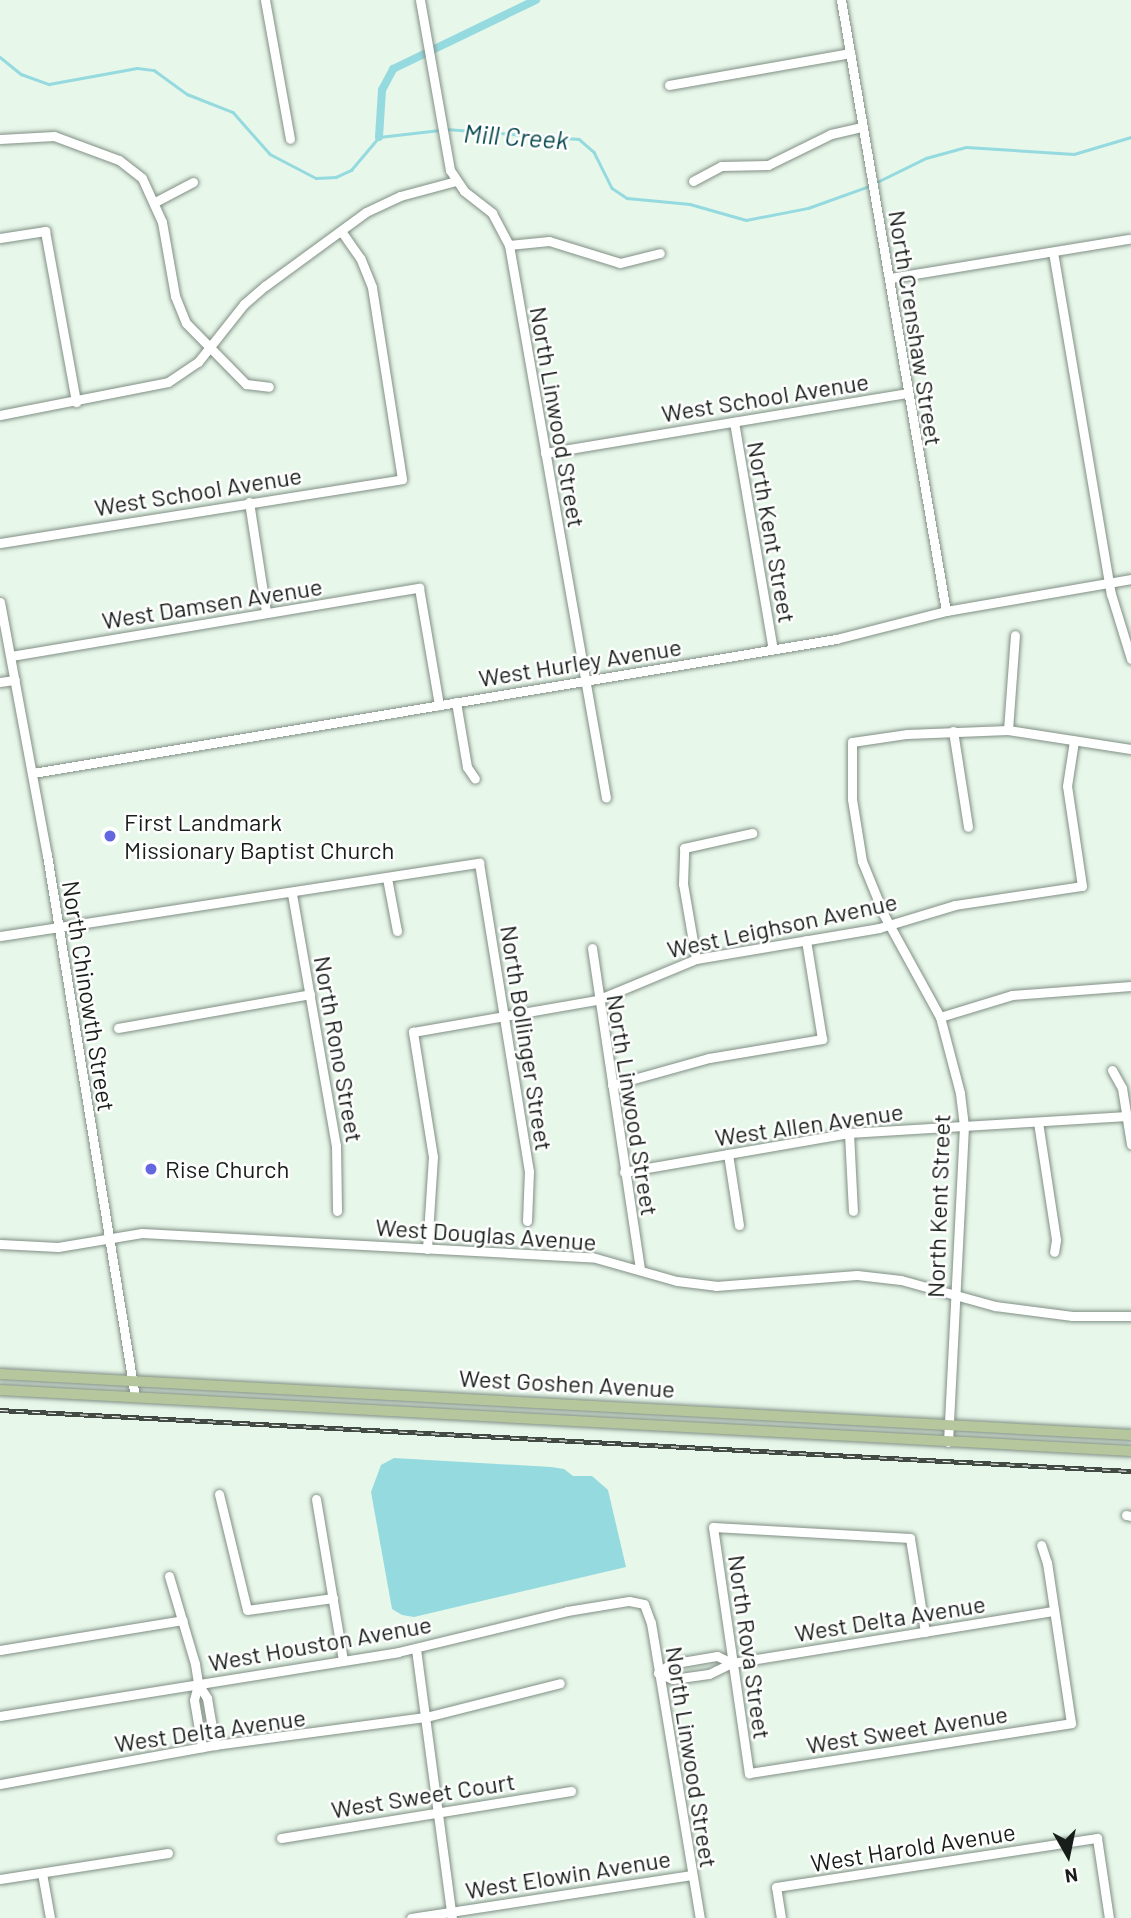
<!DOCTYPE html>
<style>
body{margin:0}
#map{position:relative;width:1131px;height:1918px;overflow:hidden;background:#e7f7ea;font-family:Barlow,sans-serif}
div>[style]{position:absolute}
.water>*{inset:0;background:#94dadf}
.stream>*{height:2.5px;margin:-1.25px;padding:0 1.25px;transform-origin:1.25px;border-radius:1.25px;background:#94dadf}
.canal>*{height:8px;margin:-4px;padding:0 4px;transform-origin:4px;border-radius:4px;background:#94dadf}
.roads{filter:drop-shadow(0 0 2px #818f84) drop-shadow(0 0 2px #818f84)}
.minor>*{height:9px;margin:-4.5px;padding:0 4.5px;transform-origin:4.5px;border-radius:4.5px;background:#fff}
.major>*{height:10px;margin:-5px;padding:0 5px;transform-origin:5px;border-radius:5px;background:#b6c79e}
.rail>*{height:5px;margin-top:-2.5px;transform-origin:0;background:repeating-linear-gradient(90deg,#fff 0 8px,#424a44 0 16px);box-sizing:border-box;border-block:2px solid #424a44}
.dots>*{width:19px;height:19px;translate:-50% -50%;box-sizing:border-box;border:4px solid #fff;border-radius:50%}
span{translate:-50% -50%;white-space:nowrap;text-align:center;line-height:1.15;-webkit-text-stroke:5px #fff;paint-order:stroke}
.street-label{font-size:24px;color:#171d19}
.poi-label{font-size:24px;color:#171d19}
.left{translate:0 -50%;text-align:left}
.water-label{font-size:26px;color:#08494e;font-style:italic}
.north{position:absolute;left:1033px;top:1820px;width:70px;height:70px;-webkit-text-stroke:5px #fff;paint-order:stroke;rotate:171deg;font-size:19px;font-weight:700;line-height:28px;text-align:center;color:#171d19}
.north::after{content:'';display:block;margin:auto;width:24px;height:32px;background:#171d19;clip-path:polygon(50% 0,100% 100%,50% 72%,0 100%)}
</style>
<div id="map">
<div class="water">
<i style="clip-path:polygon(394px 1458px,551px 1467px,564px 1469px,573px 1476px,592px 1476px,608px 1490px,626px 1567px,414px 1617px,402px 1615px,392px 1609px,371px 1492px,381px 1465px)"></i>
</div>
<div class="stream">
<i style="left:0;top:57px;width:27px;rotate:39deg"></i>
<i style="left:21px;top:74px;width:30px;rotate:20deg"></i>
<i style="left:49px;top:84px;width:89px;rotate:-10.3deg"></i>
<i style="left:137px;top:68px;width:17px;rotate:7deg"></i>
<i style="left:154px;top:70px;width:41px;rotate:36deg"></i>
<i style="left:187px;top:94px;width:49px;rotate:21.4deg"></i>
<i style="left:233px;top:112px;width:56px;rotate:48.6deg"></i>
<i style="left:270px;top:154px;width:52px;rotate:27.6deg"></i>
<i style="left:316px;top:178px;width:20px;rotate:-3deg"></i>
<i style="left:336px;top:177px;width:17px;rotate:-25deg"></i>
<i style="left:351px;top:170px;width:43px;rotate:-49.7deg"></i>
<i style="left:379px;top:137px;width:61px;rotate:-6.5deg"></i>
<i style="left:446px;top:129px;width:133px;rotate:4.3deg"></i>
<i style="left:579px;top:139px;width:20px;rotate:41deg"></i>
<i style="left:594px;top:152px;width:40px;rotate:63.4deg"></i>
<i style="left:612px;top:188px;width:18px;rotate:34deg"></i>
<i style="left:627px;top:198px;width:63px;rotate:5.4deg"></i>
<i style="left:690px;top:204px;width:58px;rotate:15.9deg"></i>
<i style="left:746px;top:220px;width:63px;rotate:-11deg"></i>
<i style="left:808px;top:208px;width:65px;rotate:-19.8deg"></i>
<i style="left:875px;top:183px;width:57px;rotate:-26.1deg"></i>
<i style="left:926px;top:158px;width:41px;rotate:-15.4deg"></i>
<i style="left:966px;top:147px;width:108px;rotate:3.7deg"></i>
<i style="left:1074px;top:154px;width:59px;rotate:-16.6deg"></i>
</div>
<div class="canal">
<i style="left:379px;top:137px;width:47px;rotate:-86.3deg"></i>
<i style="left:382px;top:90px;width:24px;rotate:-62deg"></i>
<i style="left:393px;top:69px;width:159px;rotate:-25.8deg"></i>
</div>
<div class="roads">
<div class="minor">
<i style="left:265px;top:0;width:141px;rotate:79.8deg"></i>
<i style="left:420px;top:0;width:173px;rotate:80deg"></i>
<i style="left:450px;top:170px;width:25px;rotate:56deg"></i>
<i style="left:464px;top:191px;width:36px;rotate:38deg"></i>
<i style="left:492px;top:213px;width:36px;rotate:62deg"></i>
<i style="left:509px;top:245px;width:561px;rotate:80.05deg"></i>
<i style="left:841px;top:0;width:620px;rotate:80.25deg"></i>
<i style="left:669px;top:85px;width:184px;rotate:-10deg"></i>
<i style="left:0;top:139px;width:54px;rotate:-3.2deg"></i>
<i style="left:54px;top:136px;width:69px;rotate:20.3deg"></i>
<i style="left:119px;top:160px;width:29px;rotate:38deg"></i>
<i style="left:142px;top:178px;width:48px;rotate:65.6deg"></i>
<i style="left:162px;top:222px;width:75px;rotate:80deg"></i>
<i style="left:175px;top:296px;width:29px;rotate:68deg"></i>
<i style="left:186px;top:323px;width:86px;rotate:45.5deg"></i>
<i style="left:246px;top:384px;width:23px;rotate:7deg"></i>
<i style="left:693px;top:181px;width:32px;rotate:-28deg"></i>
<i style="left:721px;top:166px;width:47px;rotate:-1.2deg"></i>
<i style="left:768px;top:165px;width:70px;rotate:-26.2deg"></i>
<i style="left:831px;top:134px;width:32px;rotate:-13deg"></i>
<i style="left:155px;top:202px;width:43px;rotate:-27.8deg"></i>
<i style="left:0;top:238px;width:46px;rotate:-8.8deg"></i>
<i style="left:45px;top:231px;width:174px;rotate:79.7deg"></i>
<i style="left:509px;top:245px;width:40px;rotate:-5.7deg"></i>
<i style="left:549px;top:241px;width:74px;rotate:17.2deg"></i>
<i style="left:620px;top:263px;width:41px;rotate:-14deg"></i>
<i style="left:1053px;top:252px;width:347px;rotate:80.4deg"></i>
<i style="left:1111px;top:594px;width:68px;rotate:72.9deg"></i>
<i style="left:890px;top:278px;width:242px;rotate:-9.3deg"></i>
<i style="left:0;top:415px;width:171px;rotate:-11.1deg"></i>
<i style="left:168px;top:382px;width:36px;rotate:-34deg"></i>
<i style="left:198px;top:362px;width:74px;rotate:-51.6deg"></i>
<i style="left:244px;top:304px;width:28px;rotate:-41deg"></i>
<i style="left:265px;top:286px;width:125px;rotate:-36.2deg"></i>
<i style="left:366px;top:212px;width:38px;rotate:-25deg"></i>
<i style="left:400px;top:196px;width:58px;rotate:-15deg"></i>
<i style="left:734px;top:422px;width:230px;rotate:80.3deg"></i>
<i style="left:545px;top:453px;width:368px;rotate:-9.4deg"></i>
<i style="left:249px;top:502px;width:111px;rotate:81.2deg"></i>
<i style="left:0;top:543px;width:407px;rotate:-9deg"></i>
<i style="left:402px;top:479px;width:194px;rotate:-98.9deg"></i>
<i style="left:372px;top:287px;width:31px;rotate:-112deg"></i>
<i style="left:360px;top:258px;width:33px;rotate:-125deg"></i>
<i style="left:0;top:602px;width:257px;rotate:79.5deg"></i>
<i style="left:47px;top:855px;width:549px;rotate:80.78deg"></i>
<i style="left:11px;top:656px;width:414px;rotate:-9.5deg"></i>
<i style="left:419px;top:588px;width:119px;rotate:80.3deg"></i>
<i style="left:0;top:682px;width:15px;rotate:-8deg"></i>
<i style="left:456px;top:702px;width:66px;rotate:80.4deg"></i>
<i style="left:467px;top:767px;width:14px;rotate:56deg"></i>
<i style="left:1008px;top:730px;width:95px;rotate:-85.8deg"></i>
<i style="left:953px;top:731px;width:97px;rotate:81.1deg"></i>
<i style="left:33px;top:773px;width:814px;rotate:-9.47deg"></i>
<i style="left:836px;top:639px;width:114px;rotate:-14.3deg"></i>
<i style="left:946px;top:611px;width:188px;rotate:-9.8deg"></i>
<i style="left:387px;top:878px;width:54px;rotate:79.3deg"></i>
<i style="left:292px;top:894px;width:255px;rotate:80.1deg"></i>
<i style="left:336px;top:1145px;width:66px;rotate:89.1deg"></i>
<i style="left:0;top:936px;width:485px;rotate:-8.7deg"></i>
<i style="left:479px;top:863px;width:312px;rotate:80.8deg"></i>
<i style="left:529px;top:1171px;width:50px;rotate:92.3deg"></i>
<i style="left:592px;top:948px;width:324px;rotate:81.5deg"></i>
<i style="left:696px;top:959px;width:76px;rotate:-99.8deg"></i>
<i style="left:683px;top:884px;width:36px;rotate:-88deg"></i>
<i style="left:684px;top:848px;width:70px;rotate:-12.4deg"></i>
<i style="left:940px;top:1017px;width:75px;rotate:-17deg"></i>
<i style="left:1012px;top:995px;width:119px;rotate:-4.3deg"></i>
<i style="left:118px;top:1028px;width:195px;rotate:-10deg"></i>
<i style="left:1112px;top:1070px;width:21px;rotate:61deg"></i>
<i style="left:1122px;top:1088px;width:57px;rotate:80.9deg"></i>
<i style="left:612px;top:1085px;width:101px;rotate:-15.6deg"></i>
<i style="left:709px;top:1058px;width:115px;rotate:-9.5deg"></i>
<i style="left:822px;top:1039px;width:100px;rotate:-99.2deg"></i>
<i style="left:1038px;top:1122px;width:119px;rotate:81.3deg"></i>
<i style="left:1056px;top:1240px;width:12px;rotate:99deg"></i>
<i style="left:849px;top:1133px;width:78px;rotate:87.1deg"></i>
<i style="left:728px;top:1154px;width:72px;rotate:81.2deg"></i>
<i style="left:624px;top:1172px;width:228px;rotate:-9.8deg"></i>
<i style="left:849px;top:1133px;width:278px;rotate:-3.5deg"></i>
<i style="left:0;top:1244px;width:58px;rotate:3deg"></i>
<i style="left:58px;top:1247px;width:85px;rotate:-9.5deg"></i>
<i style="left:142px;top:1233px;width:451px;rotate:3.1deg"></i>
<i style="left:592px;top:1257px;width:88px;rotate:15.8deg"></i>
<i style="left:677px;top:1281px;width:39px;rotate:7deg"></i>
<i style="left:716px;top:1286px;width:141px;rotate:-4.5deg"></i>
<i style="left:857px;top:1275px;width:44px;rotate:6.5deg"></i>
<i style="left:901px;top:1280px;width:98px;rotate:15.5deg"></i>
<i style="left:995px;top:1306px;width:78px;rotate:7.4deg"></i>
<i style="left:1072px;top:1316px;width:59px"></i>
<i style="left:427px;top:1249px;width:92px;rotate:-86.3deg"></i>
<i style="left:433px;top:1157px;width:127px;rotate:-99.1deg"></i>
<i style="left:413px;top:1032px;width:187px;rotate:-9.9deg"></i>
<i style="left:597px;top:1000px;width:107px;rotate:-22.5deg"></i>
<i style="left:696px;top:959px;width:186px;rotate:-9.6deg"></i>
<i style="left:879px;top:928px;width:79px;rotate:-16.8deg"></i>
<i style="left:955px;top:905px;width:128px;rotate:-8.5deg"></i>
<i style="left:1082px;top:886px;width:101px;rotate:-98.5deg"></i>
<i style="left:1067px;top:786px;width:46px;rotate:-81.2deg"></i>
<i style="left:948px;top:1442px;width:316px;rotate:-87.1deg"></i>
<i style="left:964px;top:1126px;width:33px;rotate:-97deg"></i>
<i style="left:960px;top:1093px;width:79px;rotate:-104.7deg"></i>
<i style="left:940px;top:1017px;width:116px;rotate:-118.8deg"></i>
<i style="left:884px;top:915px;width:58px;rotate:-112.2deg"></i>
<i style="left:862px;top:861px;width:63px;rotate:-99.2deg"></i>
<i style="left:852px;top:799px;width:57px;rotate:-90deg"></i>
<i style="left:852px;top:742px;width:56px;rotate:-8.3deg"></i>
<i style="left:907px;top:734px;width:101px;rotate:-2.3deg"></i>
<i style="left:1008px;top:730px;width:124px;rotate:8.8deg"></i>
<i style="left:219px;top:1494px;width:119px;rotate:76.4deg"></i>
<i style="left:247px;top:1610px;width:87px;rotate:-7.9deg"></i>
<i style="left:316px;top:1499px;width:164px;rotate:80.5deg"></i>
<i style="left:1126px;top:1515px;width:5px;rotate:11deg"></i>
<i style="left:169px;top:1576px;width:92px;rotate:73.5deg"></i>
<i style="left:195px;top:1664px;width:20px;rotate:81deg"></i>
<i style="left:198px;top:1684px;width:16px;rotate:104deg"></i>
<i style="left:194px;top:1700px;width:48px;rotate:80.3deg"></i>
<i style="left:925px;top:1632px;width:95px;rotate:-99.1deg"></i>
<i style="left:910px;top:1538px;width:197px;rotate:-176.8deg"></i>
<i style="left:713px;top:1527px;width:249px;rotate:81.7deg"></i>
<i style="left:749px;top:1773px;width:326px;rotate:-8.8deg"></i>
<i style="left:1071px;top:1723px;width:162px;rotate:-98.5deg"></i>
<i style="left:1047px;top:1563px;width:19px;rotate:-108deg"></i>
<i style="left:416px;top:1649px;width:271px;rotate:82.4deg"></i>
<i style="left:0;top:1650px;width:185px;rotate:-9.3deg"></i>
<i style="left:658px;top:1673px;width:16px;rotate:22deg"></i>
<i style="left:673px;top:1679px;width:36px;rotate:-8deg"></i>
<i style="left:709px;top:1674px;width:25px;rotate:-26deg"></i>
<i style="left:732px;top:1663px;width:325px;rotate:-9.2deg"></i>
<i style="left:658px;top:1673px;width:15px;rotate:-37deg"></i>
<i style="left:670px;top:1664px;width:48px;rotate:-9.7deg"></i>
<i style="left:717px;top:1656px;width:17px;rotate:25deg"></i>
<i style="left:198px;top:1684px;width:17px;rotate:57deg"></i>
<i style="left:207px;top:1698px;width:48px;rotate:80.3deg"></i>
<i style="left:0;top:1716px;width:403px;rotate:-9.1deg"></i>
<i style="left:398px;top:1652px;width:174px;rotate:-13.6deg"></i>
<i style="left:567px;top:1611px;width:63px;rotate:-9.2deg"></i>
<i style="left:629px;top:1601px;width:15px;rotate:11deg"></i>
<i style="left:644px;top:1604px;width:20px;rotate:70deg"></i>
<i style="left:651px;top:1623px;width:299px;rotate:80.6deg"></i>
<i style="left:0;top:1784px;width:219px;rotate:-10.3deg"></i>
<i style="left:215px;top:1745px;width:213px;rotate:-7.6deg"></i>
<i style="left:426px;top:1717px;width:138px;rotate:-14.2deg"></i>
<i style="left:281px;top:1838px;width:294px;rotate:-9.2deg"></i>
<i style="left:42px;top:1873px;width:46px;rotate:79.9deg"></i>
<i style="left:0;top:1879px;width:170px;rotate:-8.8deg"></i>
<i style="left:411px;top:1918px;width:284px;rotate:-8.7deg"></i>
<i style="left:781px;top:1918px;width:31px;rotate:-99deg"></i>
<i style="left:776px;top:1887px;width:325px;rotate:-8.7deg"></i>
<i style="left:1097px;top:1838px;width:81px;rotate:81.5deg"></i>
</div>
<div class="major">
<i style="left:0;top:1374px;width:1133px;rotate:3.09deg"></i>
<i style="left:0;top:1390px;width:1133px;rotate:3.09deg"></i>
</div>
</div>
<div class="rail">
<i style="left:0;top:1410px;width:1133px;rotate:3.09deg"></i>
</div>
<div class="dots">
<i style="left:110px;top:836px;background:#6366df"></i>
<i style="left:151px;top:1169px;background:#6366df"></i>
</div>
<div class="street-label">
<span style="left:916px;top:328px;rotate:81deg">North Crenshaw Street</span>
<span style="left:765px;top:397px;rotate:-9deg">West School Avenue</span>
<span style="left:558px;top:417px;rotate:80deg">North Linwood Street</span>
<span style="left:198px;top:491px;rotate:-9deg">West School Avenue</span>
<span style="left:772px;top:532px;rotate:80deg">North Kent Street</span>
<span style="left:212px;top:603px;rotate:-9deg">West Damsen Avenue</span>
<span style="left:580px;top:662px;rotate:-9deg">West Hurley Avenue</span>
<span style="left:782px;top:925px;rotate:-12deg">West Leighson Avenue</span>
<span style="left:89px;top:996px;rotate:81deg">North Chinowth Street</span>
<span style="left:527px;top:1038px;rotate:81deg">North Bollinger Street</span>
<span style="left:339px;top:1049px;rotate:80deg">North Rono Street</span>
<span style="left:633px;top:1105px;rotate:81deg">North Linwood Street</span>
<span style="left:809px;top:1124px;rotate:-8deg">West Allen Avenue</span>
<span style="left:938px;top:1206px;rotate:-88deg">North Kent Street</span>
<span style="left:486px;top:1234px;rotate:4deg">West Douglas Avenue</span>
<span style="left:567px;top:1383px;rotate:3deg">West Goshen Avenue</span>
<span style="left:890px;top:1618px;rotate:-9deg">West Delta Avenue</span>
<span style="left:320px;top:1643px;rotate:-10deg">West Houston Avenue</span>
<span style="left:750px;top:1647px;rotate:82deg">North Rova Street</span>
<span style="left:907px;top:1729px;rotate:-9deg">West Sweet Avenue</span>
<span style="left:210px;top:1730px;rotate:-8deg">West Delta Avenue</span>
<span style="left:692px;top:1757px;rotate:81deg">North Linwood Street</span>
<span style="left:423px;top:1795px;rotate:-9deg">West Sweet Court</span>
<span style="left:913px;top:1847px;rotate:-9deg">West Harold Avenue</span>
<span style="left:568px;top:1874px;rotate:-9deg">West Elowin Avenue</span>
</div>
<div class="poi-label">
<span class="left" style="left:124px;top:836px">First Landmark<br>Missionary Baptist Church</span>
<span class="left" style="left:165px;top:1169px">Rise Church</span>
</div>
<div class="water-label">
<span style="left:516px;top:136px;rotate:4deg">Mill Creek</span>
</div>
<div class="north">N</div>
</div>
